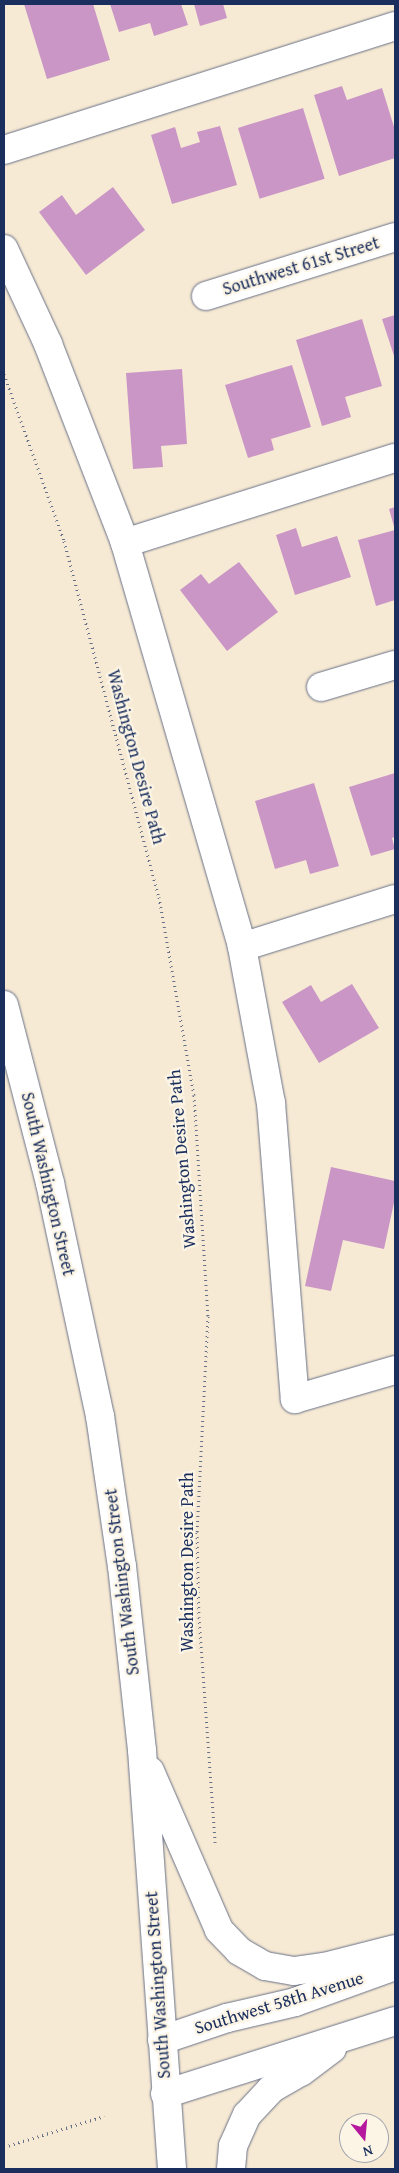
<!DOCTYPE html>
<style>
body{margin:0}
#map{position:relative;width:399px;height:2173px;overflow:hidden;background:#f7ead4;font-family:"Gentium Book Plus",serif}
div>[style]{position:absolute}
.building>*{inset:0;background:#ca96c6;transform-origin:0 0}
.path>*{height:3px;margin-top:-1.5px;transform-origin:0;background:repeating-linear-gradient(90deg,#687087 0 1px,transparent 0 5px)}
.roads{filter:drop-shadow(0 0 1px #687087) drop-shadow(0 0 1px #687087)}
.minor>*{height:28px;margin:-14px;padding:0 14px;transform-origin:14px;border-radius:14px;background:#fff}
.major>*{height:28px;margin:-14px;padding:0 14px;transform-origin:14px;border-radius:14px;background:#fff}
span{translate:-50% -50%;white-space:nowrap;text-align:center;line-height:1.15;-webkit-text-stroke:4.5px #fcf5e5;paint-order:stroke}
.street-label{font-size:18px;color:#1b2f5e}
.frame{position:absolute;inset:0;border:5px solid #1b2f5e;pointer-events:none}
.north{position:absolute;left:339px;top:2113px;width:50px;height:50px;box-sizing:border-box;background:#fcf5e5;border:1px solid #a2a6af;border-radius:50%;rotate:163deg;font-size:14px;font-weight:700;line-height:20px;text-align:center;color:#1b2f5e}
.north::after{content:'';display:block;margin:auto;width:18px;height:22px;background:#b5179e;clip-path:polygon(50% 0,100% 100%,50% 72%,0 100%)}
</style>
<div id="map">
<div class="building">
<i style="clip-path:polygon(24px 4px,93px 4px,110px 60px,47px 79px)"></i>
<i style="clip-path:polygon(110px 4px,181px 4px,188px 25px,154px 36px,150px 23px,119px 32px)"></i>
<i style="clip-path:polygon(194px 4px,223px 4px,227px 18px,200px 26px)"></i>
<i style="clip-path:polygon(342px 86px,347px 100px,382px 88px,395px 130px,395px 158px,339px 176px,314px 95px)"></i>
<i style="left:303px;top:108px;width:74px;height:68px;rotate:73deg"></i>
<i style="clip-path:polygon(220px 126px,237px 185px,172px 204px,151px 135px,175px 127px,181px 148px,200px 142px,197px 132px)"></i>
<i style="clip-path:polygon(113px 187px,145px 230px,86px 275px,39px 212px,62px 195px,76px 215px)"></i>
<i style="clip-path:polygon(395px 315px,395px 359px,382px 319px)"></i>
<i style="clip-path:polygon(362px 319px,382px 386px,345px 397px,351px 417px,322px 426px,296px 340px)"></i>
<i style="clip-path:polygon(292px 365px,311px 427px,271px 439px,274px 450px,248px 458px,225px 385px)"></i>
<i style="clip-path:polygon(182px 369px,187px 444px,161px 446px,163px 467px,133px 469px,126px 373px)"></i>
<i style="clip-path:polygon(395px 507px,395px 600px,376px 606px,358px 540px,395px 530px,389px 509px)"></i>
<i style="clip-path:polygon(296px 528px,302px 547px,337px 536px,351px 577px,295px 595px,276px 535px)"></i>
<i style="clip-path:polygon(239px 562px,278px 612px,227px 651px,180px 590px,201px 574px,209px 584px)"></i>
<i style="clip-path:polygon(395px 773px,395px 837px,392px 838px,395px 849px,371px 856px,349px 787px)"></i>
<i style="clip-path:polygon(314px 783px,339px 866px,310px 874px,306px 860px,275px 869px,255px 801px)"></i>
<i style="clip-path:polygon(352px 984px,379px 1028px,319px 1063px,282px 1002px,311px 985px,321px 1002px)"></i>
<i style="clip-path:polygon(331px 1167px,395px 1181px,395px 1198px,384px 1249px,343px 1240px,331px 1291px,305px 1286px)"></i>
</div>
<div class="path">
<i style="left:4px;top:374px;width:177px;rotate:70.2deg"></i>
<i style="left:64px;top:541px;width:368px;rotate:75.1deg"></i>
<i style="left:159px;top:897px;width:201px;rotate:80deg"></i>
<i style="left:194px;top:1095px;width:221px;rotate:86.4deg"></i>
<i style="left:208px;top:1316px;width:216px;rotate:92.9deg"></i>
<i style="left:197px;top:1532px;width:85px;rotate:88.7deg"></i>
<i style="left:199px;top:1617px;width:226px;rotate:85.9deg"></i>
<i style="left:4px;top:2147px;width:105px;rotate:-17.2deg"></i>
</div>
<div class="roads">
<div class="minor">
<i style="left:4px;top:150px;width:410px;rotate:-17.6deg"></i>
<i style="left:4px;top:249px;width:105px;rotate:65.1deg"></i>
<i style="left:48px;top:344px;width:213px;rotate:68.8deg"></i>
<i style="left:125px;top:543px;width:421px;rotate:73.8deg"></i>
<i style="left:242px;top:947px;width:159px;rotate:79.5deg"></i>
<i style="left:271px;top:1103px;width:297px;rotate:85.4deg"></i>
<i style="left:295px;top:1399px;width:104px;rotate:-16.2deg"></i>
<i style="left:206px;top:296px;width:198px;rotate:-17.3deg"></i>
<i style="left:125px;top:543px;width:283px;rotate:-17.5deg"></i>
<i style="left:321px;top:687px;width:77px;rotate:-16.6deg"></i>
<i style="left:242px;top:947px;width:160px;rotate:-17.4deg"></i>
</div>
<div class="major">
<i style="left:4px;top:1005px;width:184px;rotate:75.5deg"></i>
<i style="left:50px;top:1183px;width:238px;rotate:77.9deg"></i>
<i style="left:100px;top:1416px;width:152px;rotate:81.7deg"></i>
<i style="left:122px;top:1566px;width:185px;rotate:83.8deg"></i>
<i style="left:142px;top:1750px;width:420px;rotate:85.9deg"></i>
<i style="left:150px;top:1771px;width:173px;rotate:66.5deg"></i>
<i style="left:219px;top:1930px;width:29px;rotate:46deg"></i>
<i style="left:239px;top:1951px;width:30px;rotate:30deg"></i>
<i style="left:265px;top:1966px;width:29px;rotate:10deg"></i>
<i style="left:294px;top:1971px;width:30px;rotate:-8deg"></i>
<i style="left:324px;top:1967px;width:73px;rotate:-14.2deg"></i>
<i style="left:162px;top:2040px;width:69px;rotate:-18.7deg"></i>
<i style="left:227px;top:2018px;width:70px;rotate:-13.2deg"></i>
<i style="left:295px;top:2002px;width:106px;rotate:-19.8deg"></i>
<i style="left:165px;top:2094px;width:241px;rotate:-17.6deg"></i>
<i style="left:231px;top:2169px;width:23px;rotate:-85deg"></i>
<i style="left:233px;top:2146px;width:34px;rotate:-66deg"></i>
<i style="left:247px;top:2115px;width:35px;rotate:-47deg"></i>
<i style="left:271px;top:2089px;width:34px;rotate:-30deg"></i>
<i style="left:301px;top:2072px;width:39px;rotate:-37deg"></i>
</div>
</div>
<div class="street-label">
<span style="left:301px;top:266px;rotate:-17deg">Southwest 61st Street</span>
<span style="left:136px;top:757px;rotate:75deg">Washington Desire Path</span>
<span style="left:182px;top:1159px;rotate:-95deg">Washington Desire Path</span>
<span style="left:48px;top:1184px;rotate:77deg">South Washington Street</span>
<span style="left:187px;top:1562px;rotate:-90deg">Washington Desire Path</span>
<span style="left:122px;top:1582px;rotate:-97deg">South Washington Street</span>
<span style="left:158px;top:1985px;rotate:-94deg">South Washington Street</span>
<span style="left:279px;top:2003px;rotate:-17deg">Southwest 58th Avenue</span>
</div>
<div class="frame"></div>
<div class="north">N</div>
</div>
